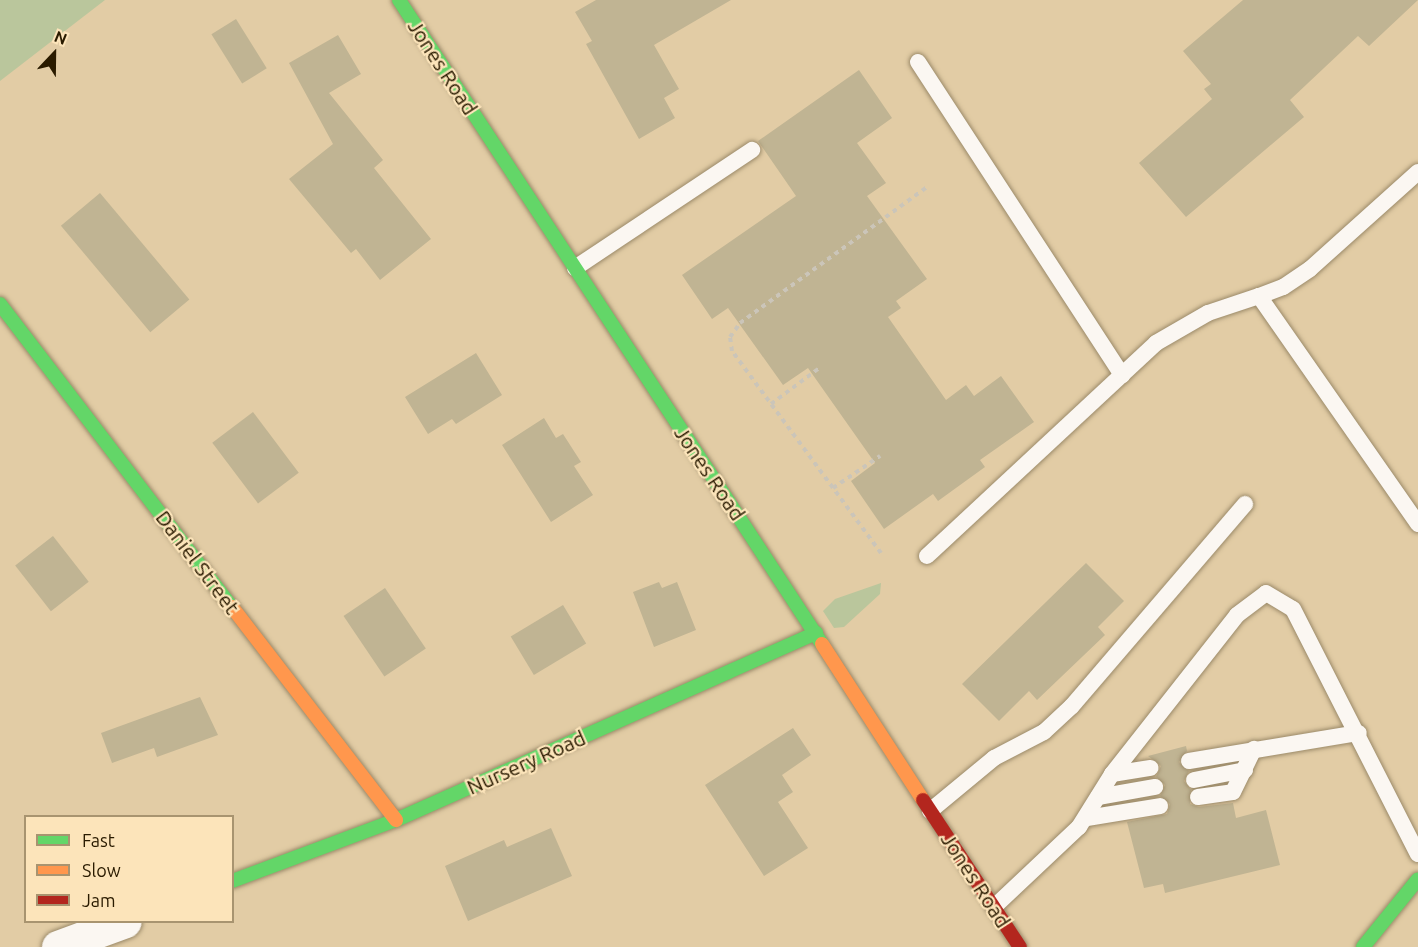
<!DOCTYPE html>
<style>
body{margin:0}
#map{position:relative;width:1418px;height:947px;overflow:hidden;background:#e2cca5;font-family:Ubuntu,sans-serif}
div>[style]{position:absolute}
.green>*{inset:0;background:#bac69c}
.building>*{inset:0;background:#c0b493;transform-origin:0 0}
.path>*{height:4px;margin-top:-2px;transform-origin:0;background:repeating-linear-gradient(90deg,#cbc5b9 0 4.5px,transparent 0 9px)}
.roads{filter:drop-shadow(0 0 2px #9b8a69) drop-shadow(0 0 2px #9b8a69)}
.lane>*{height:16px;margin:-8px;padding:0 8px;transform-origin:8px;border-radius:8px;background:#fbf7f2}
.street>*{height:32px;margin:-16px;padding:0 16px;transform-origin:16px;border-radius:16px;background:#fbf7f2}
.fast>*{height:14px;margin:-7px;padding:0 7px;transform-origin:7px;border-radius:7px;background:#63d668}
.slow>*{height:14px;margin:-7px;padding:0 7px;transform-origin:7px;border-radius:7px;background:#ff974d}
.jam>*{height:14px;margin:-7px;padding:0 7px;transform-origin:7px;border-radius:7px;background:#b3261e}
span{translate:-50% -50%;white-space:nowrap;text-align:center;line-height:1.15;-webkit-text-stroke:4.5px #fce4ba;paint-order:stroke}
.street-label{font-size:21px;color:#2a1b00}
.legend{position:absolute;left:24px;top:815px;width:210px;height:108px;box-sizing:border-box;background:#fce4ba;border:2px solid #a89470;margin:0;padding:8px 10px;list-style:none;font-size:18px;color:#2a1b00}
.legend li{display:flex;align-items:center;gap:12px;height:30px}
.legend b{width:30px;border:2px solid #a89470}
.north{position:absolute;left:24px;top:24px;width:60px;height:60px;-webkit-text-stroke:4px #fce4ba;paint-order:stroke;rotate:22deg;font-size:16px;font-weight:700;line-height:24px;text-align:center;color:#2a1b00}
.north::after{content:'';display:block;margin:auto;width:21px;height:27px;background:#2a1b00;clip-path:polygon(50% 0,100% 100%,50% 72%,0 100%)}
</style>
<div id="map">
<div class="green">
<i style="clip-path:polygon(0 0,105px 0,0 81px)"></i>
<i style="clip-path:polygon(881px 583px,880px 594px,844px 627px,834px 628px,823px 611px,835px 599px)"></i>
</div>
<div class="building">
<i style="clip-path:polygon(596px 0,731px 0,654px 45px,679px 89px,664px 98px,675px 118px,639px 139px,586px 44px,592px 41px,575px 12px)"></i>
<i style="clip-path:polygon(1243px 0,1418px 0,1369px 46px,1358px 36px,1290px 100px,1304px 117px,1186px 217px,1139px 163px,1212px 99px,1204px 89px,1211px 84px,1183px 51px)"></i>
<i style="left:236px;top:19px;width:58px;height:29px;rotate:58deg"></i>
<i style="clip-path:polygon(338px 35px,361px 74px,329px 93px,383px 160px,374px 168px,431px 239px,380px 280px,356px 249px,351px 253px,289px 179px,333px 144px,289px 63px)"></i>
<i style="clip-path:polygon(859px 70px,892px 118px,857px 143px,886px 183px,867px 196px,927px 279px,896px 301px,901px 308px,888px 317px,946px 400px,966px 385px,974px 396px,1001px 376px,1034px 422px,980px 460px,985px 467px,938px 501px,933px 494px,884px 529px,851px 481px,875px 463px,808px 368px,783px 385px,728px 308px,712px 319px,682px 275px,796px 196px,758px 141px)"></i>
<i style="left:100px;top:193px;width:139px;height:51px;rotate:50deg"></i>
<i style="clip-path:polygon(476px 353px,502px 395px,456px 424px,452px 419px,428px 434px,405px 397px)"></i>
<i style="left:253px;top:412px;width:76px;height:51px;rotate:53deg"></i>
<i style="clip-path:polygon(544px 418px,556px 438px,563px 434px,581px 462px,574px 466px,593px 495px,551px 522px,502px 445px)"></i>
<i style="left:53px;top:536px;width:58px;height:48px;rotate:52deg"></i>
<i style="clip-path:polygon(1086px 563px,1124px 601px,1098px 627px,1105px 635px,1037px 700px,1029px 691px,999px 721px,962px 684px)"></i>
<i style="clip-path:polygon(659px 582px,662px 588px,677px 582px,696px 630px,654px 647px,633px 592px)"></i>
<i style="left:385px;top:588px;width:73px;height:50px;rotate:56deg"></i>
<i style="left:563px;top:605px;width:45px;height:61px;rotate:59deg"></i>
<i style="clip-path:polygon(200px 697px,218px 735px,157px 757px,154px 748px,112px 763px,101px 733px)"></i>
<i style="clip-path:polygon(793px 728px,811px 755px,782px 775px,793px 792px,778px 802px,808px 848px,764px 876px,705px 785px)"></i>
<i style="clip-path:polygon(1186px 746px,1187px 751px,1179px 762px,1189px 771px,1184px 781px,1191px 790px,1190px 804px,1199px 807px,1233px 803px,1236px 818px,1266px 810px,1280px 865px,1165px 893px,1163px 884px,1144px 888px,1127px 822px,1167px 814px,1170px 804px,1160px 796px,1165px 785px,1156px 777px,1161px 766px,1148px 756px)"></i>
<i style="clip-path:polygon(551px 828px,572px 876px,468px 921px,445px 866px,504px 840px,507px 847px)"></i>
</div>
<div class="path">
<i style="left:771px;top:404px;width:59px;rotate:-36.7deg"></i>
<i style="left:833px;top:488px;width:57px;rotate:-34.2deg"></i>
<i style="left:881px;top:553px;width:251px;rotate:-126.4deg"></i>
<i style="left:732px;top:351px;width:14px;rotate:-98deg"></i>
<i style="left:730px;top:337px;width:17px;rotate:-54deg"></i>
<i style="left:740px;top:323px;width:231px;rotate:-36deg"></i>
</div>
<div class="roads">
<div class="lane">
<i style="left:918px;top:62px;width:374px;rotate:56.9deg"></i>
<i style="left:1418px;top:172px;width:145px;rotate:138.1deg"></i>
<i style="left:1310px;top:269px;width:32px;rotate:146deg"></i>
<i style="left:1283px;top:287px;width:26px;rotate:159deg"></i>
<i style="left:1259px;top:296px;width:278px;rotate:55.1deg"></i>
<i style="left:575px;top:268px;width:213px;rotate:-33.7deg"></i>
<i style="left:927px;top:556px;width:313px;rotate:-42.9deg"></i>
<i style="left:1156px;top:343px;width:60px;rotate:-30deg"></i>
<i style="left:1208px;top:313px;width:54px;rotate:-18.4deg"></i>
<i style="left:1189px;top:761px;width:172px;rotate:-9.4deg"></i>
<i style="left:1112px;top:774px;width:39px;rotate:-9deg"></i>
<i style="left:1194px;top:780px;width:52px;rotate:-11.1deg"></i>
<i style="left:1098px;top:797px;width:58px;rotate:-10deg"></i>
<i style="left:1198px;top:797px;width:35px;rotate:-8deg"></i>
<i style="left:1233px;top:792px;width:48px;rotate:-64deg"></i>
<i style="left:930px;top:811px;width:83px;rotate:-39.6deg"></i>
<i style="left:994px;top:758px;width:56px;rotate:-27.5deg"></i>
<i style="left:1044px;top:732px;width:38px;rotate:-43deg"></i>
<i style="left:1072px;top:706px;width:266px;rotate:-49.4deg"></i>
<i style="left:1087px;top:818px;width:74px;rotate:-9.3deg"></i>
<i style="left:994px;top:907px;width:117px;rotate:-43.3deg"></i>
<i style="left:1079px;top:827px;width:62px;rotate:-58.1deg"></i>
<i style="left:1112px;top:774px;width:202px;rotate:-51.8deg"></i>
<i style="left:1237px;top:615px;width:36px;rotate:-37deg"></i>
<i style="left:1266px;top:593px;width:31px;rotate:31deg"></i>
<i style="left:1293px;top:609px;width:275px;rotate:63deg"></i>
</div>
<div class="street">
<i style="left:58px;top:947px;width:72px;rotate:-20.2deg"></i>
</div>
<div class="fast">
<i style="left:399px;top:0;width:770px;rotate:56.7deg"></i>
<i style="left:0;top:304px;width:382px;rotate:52.6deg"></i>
<i style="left:232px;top:881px;width:175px;rotate:-20.4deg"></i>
<i style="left:396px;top:820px;width:460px;rotate:-24deg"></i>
<i style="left:1363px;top:947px;width:87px;rotate:-51deg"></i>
</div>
<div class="slow">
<i style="left:232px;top:607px;width:269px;rotate:52.4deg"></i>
<i style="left:822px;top:644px;width:186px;rotate:57.1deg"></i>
</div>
<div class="jam">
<i style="left:923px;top:800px;width:176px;rotate:56.6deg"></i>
</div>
</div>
<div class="street-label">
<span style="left:443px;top:67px;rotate:57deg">Jones Road</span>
<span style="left:710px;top:473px;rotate:56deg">Jones Road</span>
<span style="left:198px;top:562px;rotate:53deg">Daniel Street</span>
<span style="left:526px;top:762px;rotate:-24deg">Nursery Road</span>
<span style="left:976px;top:880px;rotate:57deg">Jones Road</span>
</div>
<ul class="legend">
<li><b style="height:8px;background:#63d668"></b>Fast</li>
<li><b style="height:8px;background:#ff974d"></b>Slow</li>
<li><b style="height:8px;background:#b3261e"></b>Jam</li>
</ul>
<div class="north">N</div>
</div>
